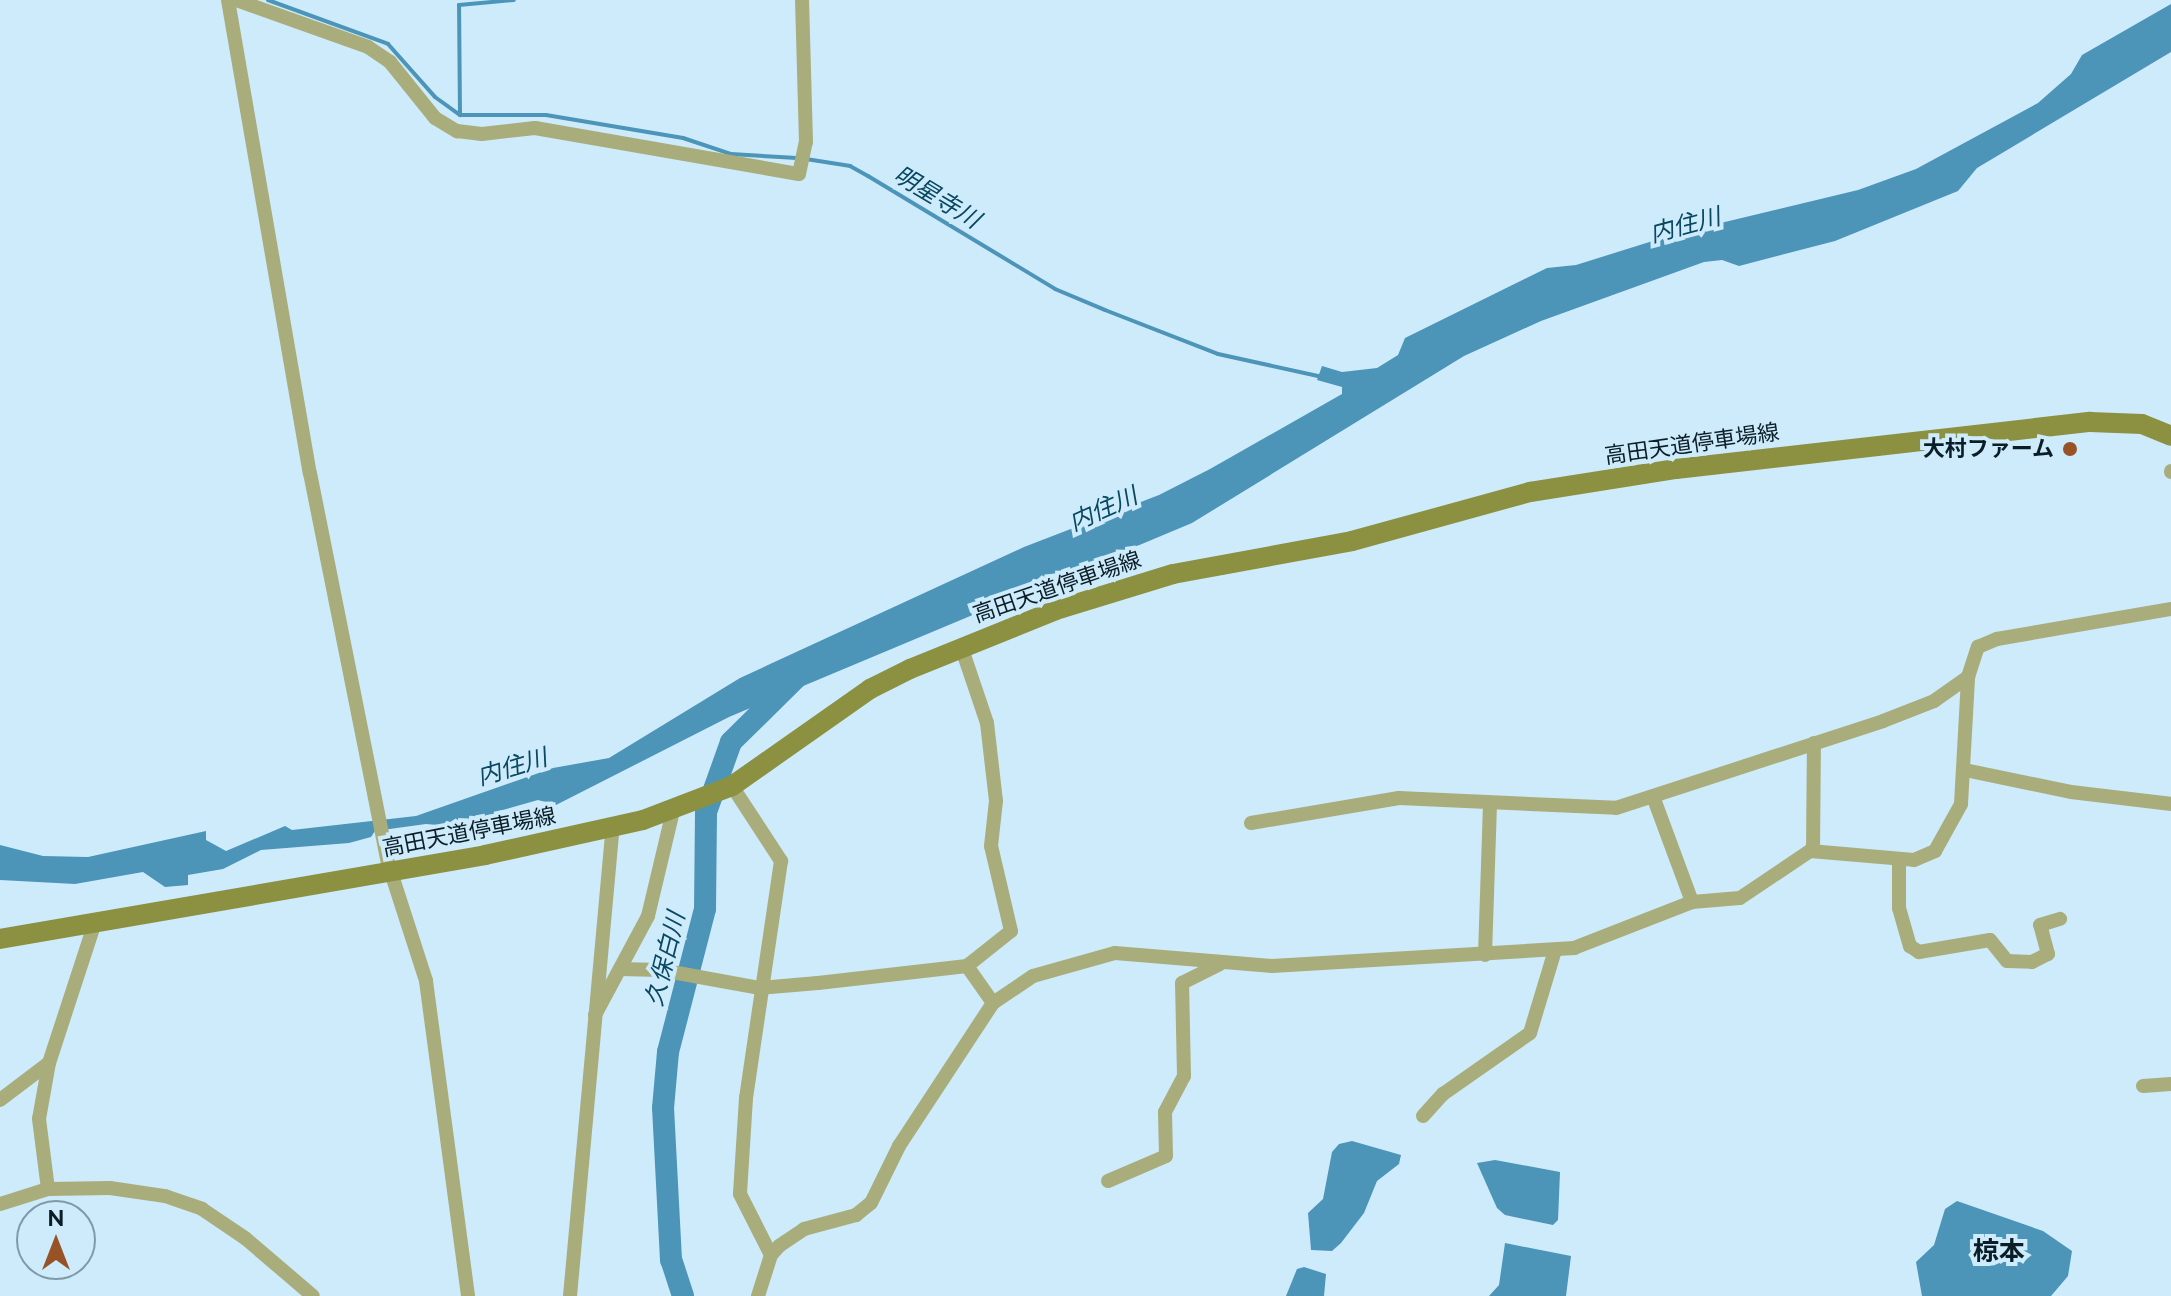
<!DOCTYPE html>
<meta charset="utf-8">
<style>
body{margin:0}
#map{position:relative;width:2171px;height:1296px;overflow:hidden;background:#ceebfb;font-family:Raleway,"Noto Sans JP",sans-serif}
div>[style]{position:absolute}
.water>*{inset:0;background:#4c95b8}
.stream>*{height:4px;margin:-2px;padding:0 2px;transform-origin:2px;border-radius:2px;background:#4c95b8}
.river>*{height:22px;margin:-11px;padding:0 11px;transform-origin:11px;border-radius:11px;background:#4c95b8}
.street>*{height:14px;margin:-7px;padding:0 7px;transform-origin:7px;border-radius:7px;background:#a9ad7b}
.secondary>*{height:20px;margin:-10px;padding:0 10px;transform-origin:10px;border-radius:10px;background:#8c9041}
.dots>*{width:22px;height:22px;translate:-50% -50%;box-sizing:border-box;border:4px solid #ceebfb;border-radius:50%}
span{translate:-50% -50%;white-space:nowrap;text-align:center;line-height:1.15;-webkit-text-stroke:8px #ceebfb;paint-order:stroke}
.street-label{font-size:22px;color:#0b1e27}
.poi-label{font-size:22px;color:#0b1e27;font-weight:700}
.right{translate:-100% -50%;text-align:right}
.water-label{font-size:24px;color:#084861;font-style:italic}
.quarter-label{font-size:26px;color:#0b1e27;font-weight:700}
.north{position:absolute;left:16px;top:1200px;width:80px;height:80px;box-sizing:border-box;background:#ceebfb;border:2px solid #8099a6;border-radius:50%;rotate:0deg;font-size:22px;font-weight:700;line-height:32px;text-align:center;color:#0b1e27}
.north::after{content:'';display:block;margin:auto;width:28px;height:36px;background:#975325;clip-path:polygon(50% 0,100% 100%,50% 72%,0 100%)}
</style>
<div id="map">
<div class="water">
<i style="clip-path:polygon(2171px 4px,2171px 52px,1977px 168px,1958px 191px,1835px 241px,1739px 266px,1722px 260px,1704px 262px,1541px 321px,1464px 356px,1192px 523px,729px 717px,556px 805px,538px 800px,499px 811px,472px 828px,426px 824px,375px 831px,371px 837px,349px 843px,261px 850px,223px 869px,188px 875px,188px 885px,165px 887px,143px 872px,75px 884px,0 880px,0 845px,43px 856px,88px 857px,206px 831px,206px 840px,226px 851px,285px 826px,292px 830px,416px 816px,553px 768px,609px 758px,740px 678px,1024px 547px,1159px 495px,1210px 469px,1342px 394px,1342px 387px,1317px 380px,1322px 366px,1342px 372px,1377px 368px,1398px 355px,1405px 338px,1547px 268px,1576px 265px,1675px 234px,1858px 190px,1916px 169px,2038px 103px,2071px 74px,2082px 55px)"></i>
<i style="clip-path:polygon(1352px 1141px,1401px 1155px,1399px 1164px,1377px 1181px,1364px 1213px,1341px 1243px,1332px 1251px,1311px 1250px,1308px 1213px,1323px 1199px,1332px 1152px,1339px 1144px)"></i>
<i style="clip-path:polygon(1495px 1160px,1560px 1172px,1558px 1220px,1553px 1225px,1505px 1215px,1497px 1208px,1477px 1163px)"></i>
<i style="clip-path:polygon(1957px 1201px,2043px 1231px,2072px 1251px,2068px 1276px,2051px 1296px,1922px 1296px,1916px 1262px,1934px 1245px,1945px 1209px)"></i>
<i style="clip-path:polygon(1505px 1243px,1571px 1256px,1566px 1296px,1489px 1296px,1499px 1285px)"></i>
<i style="clip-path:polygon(1304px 1267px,1326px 1274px,1324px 1296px,1286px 1296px,1297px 1269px)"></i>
</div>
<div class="stream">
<i style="left:268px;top:0;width:128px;rotate:20.1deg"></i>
<i style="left:388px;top:44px;width:71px;rotate:48.4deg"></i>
<i style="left:435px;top:97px;width:31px;rotate:36deg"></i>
<i style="left:460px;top:115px;width:86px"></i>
<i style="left:546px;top:115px;width:139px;rotate:9.5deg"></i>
<i style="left:683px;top:138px;width:51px;rotate:18.4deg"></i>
<i style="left:731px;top:154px;width:66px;rotate:3.5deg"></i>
<i style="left:460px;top:115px;width:110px;rotate:-90.5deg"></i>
<i style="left:459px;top:5px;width:55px;rotate:-5.2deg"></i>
<i style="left:806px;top:159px;width:45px;rotate:9deg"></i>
<i style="left:850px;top:166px;width:21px;rotate:29deg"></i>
<i style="left:868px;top:176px;width:218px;rotate:31.1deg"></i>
<i style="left:1055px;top:289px;width:54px;rotate:22.8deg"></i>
<i style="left:1105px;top:310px;width:121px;rotate:21.3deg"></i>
<i style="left:1218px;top:354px;width:107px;rotate:12.4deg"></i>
</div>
<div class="river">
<i style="left:683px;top:1296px;width:38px;rotate:-108deg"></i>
<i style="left:671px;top:1260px;width:152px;rotate:-93deg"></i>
<i style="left:663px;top:1108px;width:56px;rotate:-84.9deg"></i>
<i style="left:668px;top:1052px;width:148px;rotate:-75.5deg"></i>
<i style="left:705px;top:909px;width:97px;rotate:-89.4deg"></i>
<i style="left:706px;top:812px;width:74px;rotate:-70.3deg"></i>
<i style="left:731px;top:742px;width:93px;rotate:-44.6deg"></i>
</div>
<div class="street">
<i style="left:228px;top:0;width:480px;rotate:80.2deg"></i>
<i style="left:310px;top:473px;width:398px;rotate:78.7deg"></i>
<i style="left:388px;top:863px;width:124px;rotate:72.1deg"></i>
<i style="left:426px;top:981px;width:318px;rotate:82.4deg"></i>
<i style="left:236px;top:0;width:140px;rotate:19.6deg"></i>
<i style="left:368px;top:47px;width:27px;rotate:34deg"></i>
<i style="left:390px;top:62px;width:72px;rotate:51.2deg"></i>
<i style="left:435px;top:118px;width:26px;rotate:31deg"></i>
<i style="left:457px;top:131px;width:25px;rotate:7deg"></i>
<i style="left:482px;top:134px;width:53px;rotate:-6.5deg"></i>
<i style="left:535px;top:128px;width:268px;rotate:9.9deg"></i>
<i style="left:799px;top:174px;width:33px;rotate:-78deg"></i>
<i style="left:806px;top:142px;width:142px;rotate:-91.6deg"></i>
<i style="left:2171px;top:472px;width:1px;rotate:-90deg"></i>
<i style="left:1965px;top:770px;width:108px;rotate:11.7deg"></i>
<i style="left:2071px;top:792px;width:101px;rotate:6.8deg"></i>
<i style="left:732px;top:786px;width:90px;rotate:56.8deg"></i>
<i style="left:781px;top:861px;width:240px;rotate:98.4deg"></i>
<i style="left:746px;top:1098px;width:96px;rotate:93.6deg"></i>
<i style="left:740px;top:1194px;width:68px;rotate:63.1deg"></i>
<i style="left:1654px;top:799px;width:110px;rotate:69.7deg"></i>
<i style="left:1251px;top:823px;width:150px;rotate:-9.6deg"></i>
<i style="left:1399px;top:798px;width:217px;rotate:2.6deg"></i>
<i style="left:1616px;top:808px;width:281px;rotate:-18deg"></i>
<i style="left:1883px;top:721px;width:55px;rotate:-21.4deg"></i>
<i style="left:1934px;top:701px;width:42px;rotate:-35.2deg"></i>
<i style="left:1813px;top:851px;width:108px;rotate:-89.5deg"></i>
<i style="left:1899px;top:859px;width:49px;rotate:90deg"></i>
<i style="left:1899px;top:908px;width:40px;rotate:74deg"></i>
<i style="left:1910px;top:946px;width:11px;rotate:34deg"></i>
<i style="left:1919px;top:952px;width:72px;rotate:-9.6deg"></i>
<i style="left:1990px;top:940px;width:27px;rotate:51deg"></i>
<i style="left:2007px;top:961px;width:25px;rotate:2deg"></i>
<i style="left:2032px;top:962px;width:18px;rotate:-27deg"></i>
<i style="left:2048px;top:954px;width:30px;rotate:-105deg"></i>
<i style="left:2040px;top:925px;width:21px;rotate:-17deg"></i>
<i style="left:1485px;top:955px;width:152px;rotate:-88.1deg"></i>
<i style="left:967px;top:966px;width:45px;rotate:54.9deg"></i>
<i style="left:620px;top:969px;width:41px;rotate:1.4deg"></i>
<i style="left:661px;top:970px;width:101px;rotate:10.3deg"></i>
<i style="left:760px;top:988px;width:58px;rotate:-4.9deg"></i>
<i style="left:818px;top:983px;width:150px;rotate:-6.5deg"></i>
<i style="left:967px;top:966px;width:56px;rotate:-38.5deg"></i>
<i style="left:1011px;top:931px;width:87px;rotate:-103.2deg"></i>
<i style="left:991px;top:846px;width:45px;rotate:-83.7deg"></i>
<i style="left:996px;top:801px;width:79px;rotate:-96.6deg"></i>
<i style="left:987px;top:723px;width:81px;rotate:-108.7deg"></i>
<i style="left:595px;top:1015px;width:112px;rotate:-61.8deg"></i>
<i style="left:648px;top:916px;width:108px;rotate:-76.6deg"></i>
<i style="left:2143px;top:1086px;width:28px;rotate:-4deg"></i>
<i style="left:0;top:1100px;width:61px;rotate:-37.1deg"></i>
<i style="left:49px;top:1063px;width:148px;rotate:-71.9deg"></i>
<i style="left:1423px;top:1116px;width:30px;rotate:-48deg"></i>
<i style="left:1443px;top:1094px;width:106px;rotate:-35deg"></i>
<i style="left:1530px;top:1033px;width:87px;rotate:-73.2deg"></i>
<i style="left:1108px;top:1181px;width:63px;rotate:-23.3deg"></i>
<i style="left:1166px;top:1156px;width:44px;rotate:-91.3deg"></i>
<i style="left:1165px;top:1112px;width:41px;rotate:-62.2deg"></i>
<i style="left:1184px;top:1076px;width:93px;rotate:-91.2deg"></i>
<i style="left:1182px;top:983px;width:42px;rotate:-26.6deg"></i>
<i style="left:48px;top:1189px;width:71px;rotate:-97.3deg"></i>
<i style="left:39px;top:1119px;width:57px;rotate:-79.9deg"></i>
<i style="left:0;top:1204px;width:50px;rotate:-17.4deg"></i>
<i style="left:48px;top:1189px;width:62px;rotate:-0.9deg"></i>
<i style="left:110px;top:1188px;width:56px;rotate:8.3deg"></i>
<i style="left:165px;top:1196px;width:39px;rotate:19deg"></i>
<i style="left:202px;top:1209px;width:52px;rotate:34deg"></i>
<i style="left:245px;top:1238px;width:89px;rotate:40.5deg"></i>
<i style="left:570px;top:1296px;width:470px;rotate:-84.8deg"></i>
<i style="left:758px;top:1296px;width:43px;rotate:-72.4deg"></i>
<i style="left:771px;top:1255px;width:12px;rotate:-48deg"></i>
<i style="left:779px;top:1246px;width:30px;rotate:-34deg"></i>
<i style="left:804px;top:1229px;width:54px;rotate:-15.1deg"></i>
<i style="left:856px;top:1215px;width:19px;rotate:-39deg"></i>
<i style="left:871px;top:1203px;width:64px;rotate:-63.8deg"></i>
<i style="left:899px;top:1146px;width:171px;rotate:-56.7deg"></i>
<i style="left:993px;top:1003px;width:48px;rotate:-34deg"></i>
<i style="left:1033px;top:976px;width:85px;rotate:-15.7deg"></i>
<i style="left:1115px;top:953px;width:158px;rotate:4.7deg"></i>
<i style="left:1272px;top:966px;width:303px;rotate:-3.4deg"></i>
<i style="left:1574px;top:948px;width:127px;rotate:-21.3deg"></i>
<i style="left:1692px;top:902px;width:48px;rotate:-4.8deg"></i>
<i style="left:1740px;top:898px;width:84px;rotate:-33.9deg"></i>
<i style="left:1810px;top:851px;width:104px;rotate:4.9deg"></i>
<i style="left:1914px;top:860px;width:23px;rotate:-23deg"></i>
<i style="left:1935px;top:851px;width:54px;rotate:-61deg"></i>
<i style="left:1961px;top:804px;width:127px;rotate:-86.8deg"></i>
<i style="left:1968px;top:677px;width:32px;rotate:-72deg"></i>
<i style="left:1978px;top:647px;width:21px;rotate:-23deg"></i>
<i style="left:1997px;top:639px;width:177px;rotate:-9.8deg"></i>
</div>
<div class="secondary">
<i style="left:0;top:939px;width:492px;rotate:-9.8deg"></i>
<i style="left:485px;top:855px;width:162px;rotate:-12.5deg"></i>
<i style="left:643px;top:820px;width:95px;rotate:-20.9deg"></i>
<i style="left:732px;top:786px;width:169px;rotate:-35.1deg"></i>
<i style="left:870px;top:689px;width:45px;rotate:-26.6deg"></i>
<i style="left:910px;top:669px;width:157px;rotate:-22deg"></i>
<i style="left:1056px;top:610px;width:122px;rotate:-17.1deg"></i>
<i style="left:1173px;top:574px;width:182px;rotate:-10.4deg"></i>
<i style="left:1352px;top:541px;width:185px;rotate:-15.4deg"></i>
<i style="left:1530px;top:492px;width:148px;rotate:-9deg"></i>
<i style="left:1676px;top:469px;width:417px;rotate:-6.5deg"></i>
<i style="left:2090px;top:422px;width:52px;rotate:2.2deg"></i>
<i style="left:2142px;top:424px;width:31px;rotate:22deg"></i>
</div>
<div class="dots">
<i style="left:2070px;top:449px;background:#975325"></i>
</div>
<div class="street-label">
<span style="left:1692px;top:444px;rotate:-8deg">高田天道停車場線</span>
<span style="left:1057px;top:587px;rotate:-19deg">高田天道停車場線</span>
<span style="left:469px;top:832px;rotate:-11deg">高田天道停車場線</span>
</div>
<div class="poi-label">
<span class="right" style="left:2054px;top:449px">大村ファーム</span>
</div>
<div class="water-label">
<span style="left:937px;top:197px;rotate:31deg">明星寺川</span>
<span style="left:1685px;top:225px;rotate:-15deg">内住川</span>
<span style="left:1103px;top:509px;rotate:-24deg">内住川</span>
<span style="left:512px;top:767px;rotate:-17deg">内住川</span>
<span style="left:665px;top:959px;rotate:-76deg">久保白川</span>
</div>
<div class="quarter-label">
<span style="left:1999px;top:1252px">椋本</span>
</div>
<div class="north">N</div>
</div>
